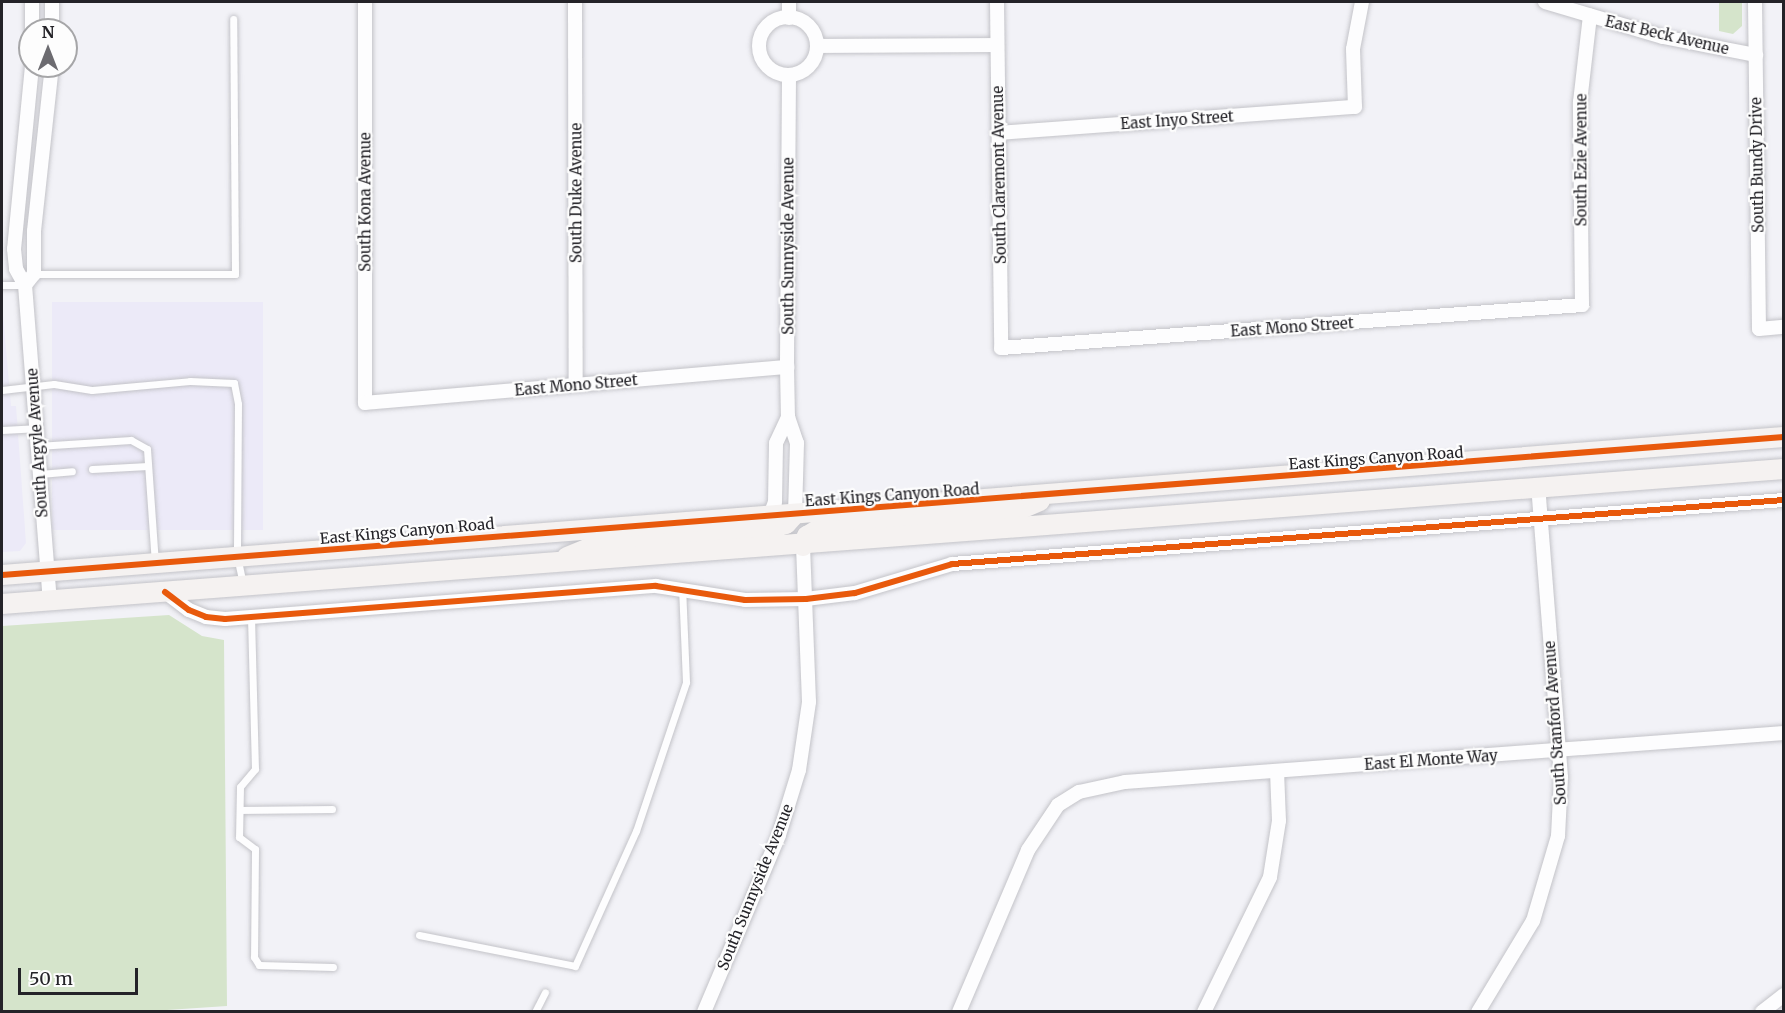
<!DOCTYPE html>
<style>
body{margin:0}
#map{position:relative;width:1785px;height:1013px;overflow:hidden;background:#f2f2f7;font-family:Merriweather,serif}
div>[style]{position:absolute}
.commercial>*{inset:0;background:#eceaf8;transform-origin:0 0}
.green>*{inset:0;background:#d5e4cb}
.roads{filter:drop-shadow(0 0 2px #c3c3c8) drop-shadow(0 0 2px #c3c3c8)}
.service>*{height:7px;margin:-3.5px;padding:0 3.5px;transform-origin:3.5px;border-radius:3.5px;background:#fdfdfe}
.minor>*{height:14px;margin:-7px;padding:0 7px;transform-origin:7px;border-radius:7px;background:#fdfdfe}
.minor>.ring{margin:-7px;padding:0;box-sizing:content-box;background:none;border:14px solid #fdfdfe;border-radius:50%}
.secondary>*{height:20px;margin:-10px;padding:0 10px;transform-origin:10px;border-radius:10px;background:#f5f2f1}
.cycleway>*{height:6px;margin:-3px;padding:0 3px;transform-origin:3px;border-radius:3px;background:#e8590c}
span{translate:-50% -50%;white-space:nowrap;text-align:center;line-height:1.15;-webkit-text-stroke:4.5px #fdfdfd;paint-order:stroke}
.street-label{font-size:15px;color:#242328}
.frame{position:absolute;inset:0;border:3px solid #242328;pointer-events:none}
.north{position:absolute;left:18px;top:18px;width:60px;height:60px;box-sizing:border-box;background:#fdfdfd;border:2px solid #a6a6a8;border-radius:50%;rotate:0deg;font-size:16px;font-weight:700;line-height:24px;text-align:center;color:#242328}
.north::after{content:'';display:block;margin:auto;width:21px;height:27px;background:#6c6b70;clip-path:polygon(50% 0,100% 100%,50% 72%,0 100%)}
.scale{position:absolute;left:18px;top:968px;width:120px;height:27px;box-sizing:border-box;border:3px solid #242328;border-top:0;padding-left:8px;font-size:18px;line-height:21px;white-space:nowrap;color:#242328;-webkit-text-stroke:4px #fdfdfd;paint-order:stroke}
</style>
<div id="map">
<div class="commercial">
<i style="left:263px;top:302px;width:228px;height:211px;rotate:90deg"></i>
<i style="clip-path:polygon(2px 303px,11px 406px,16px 406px,26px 543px,20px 551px,2px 552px)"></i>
</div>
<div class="green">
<i style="clip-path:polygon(1719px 2px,1742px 2px,1742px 26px,1733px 34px,1719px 31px)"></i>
<i style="clip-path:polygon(169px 615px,202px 636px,224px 640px,227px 1006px,137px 1012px,2px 1011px,2px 626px)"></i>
</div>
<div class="roads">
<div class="service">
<i style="left:34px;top:274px;width:201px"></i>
<i style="left:235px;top:274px;width:255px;rotate:-90.4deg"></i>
<i style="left:2px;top:285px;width:23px"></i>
<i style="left:2px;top:390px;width:52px;rotate:-6.6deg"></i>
<i style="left:54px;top:384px;width:38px;rotate:9deg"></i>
<i style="left:92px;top:390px;width:98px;rotate:-5.2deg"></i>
<i style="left:190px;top:381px;width:44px;rotate:2.6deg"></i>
<i style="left:234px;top:383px;width:21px;rotate:79deg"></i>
<i style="left:238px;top:404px;width:152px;rotate:90.4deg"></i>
<i style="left:237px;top:556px;width:29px;rotate:78deg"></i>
<i style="left:2px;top:430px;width:33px;rotate:-3deg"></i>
<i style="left:37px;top:446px;width:94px;rotate:-3.7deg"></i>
<i style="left:131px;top:440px;width:18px;rotate:29deg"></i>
<i style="left:147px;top:449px;width:113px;rotate:86deg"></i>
<i style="left:92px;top:469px;width:56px;rotate:-3.1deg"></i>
<i style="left:40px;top:474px;width:32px;rotate:-5deg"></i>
<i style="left:251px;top:617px;width:152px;rotate:88.5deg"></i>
<i style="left:255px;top:769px;width:23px;rotate:130deg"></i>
<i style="left:240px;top:787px;width:50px;rotate:91.1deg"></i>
<i style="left:239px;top:837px;width:20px;rotate:37deg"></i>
<i style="left:255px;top:849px;width:108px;rotate:90.5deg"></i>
<i style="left:254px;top:957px;width:9px;rotate:58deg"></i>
<i style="left:259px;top:965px;width:74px;rotate:1.5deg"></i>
<i style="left:240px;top:810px;width:92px;rotate:-0.6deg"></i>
<i style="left:419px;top:935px;width:159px;rotate:11.2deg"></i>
<i style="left:575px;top:966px;width:148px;rotate:-65.7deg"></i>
<i style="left:636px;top:831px;width:157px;rotate:-71.4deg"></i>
<i style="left:686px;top:682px;width:94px;rotate:-92.4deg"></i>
<i style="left:535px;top:1012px;width:22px;rotate:-63deg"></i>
</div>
<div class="minor">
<i style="left:32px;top:2px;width:28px;rotate:90deg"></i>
<i style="left:52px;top:2px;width:28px;rotate:90deg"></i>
<i style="left:365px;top:2px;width:401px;rotate:90deg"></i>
<i style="left:365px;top:403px;width:424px;rotate:-4.9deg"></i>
<i style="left:575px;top:2px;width:383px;rotate:89.9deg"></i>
<i style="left:997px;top:2px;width:346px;rotate:89.3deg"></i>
<i style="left:1001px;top:348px;width:583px;rotate:-4.23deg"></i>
<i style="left:1582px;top:305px;width:203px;rotate:-90.6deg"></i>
<i style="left:1580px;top:102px;width:87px;rotate:-83.4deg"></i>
<i style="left:1545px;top:2px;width:123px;rotate:16.5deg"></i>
<i style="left:1663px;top:37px;width:95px;rotate:11deg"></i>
<i style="left:1755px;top:2px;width:327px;rotate:89.3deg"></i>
<i style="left:1759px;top:329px;width:25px;rotate:-5deg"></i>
<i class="ring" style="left:759px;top:17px;width:44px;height:44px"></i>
<i style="left:789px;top:18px;width:16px;rotate:-90deg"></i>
<i style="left:817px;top:46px;width:179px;rotate:-0.3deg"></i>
<i style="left:32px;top:66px;width:184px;rotate:95.6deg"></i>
<i style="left:14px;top:249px;width:20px;rotate:84deg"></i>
<i style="left:16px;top:269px;width:18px;rotate:61deg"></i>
<i style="left:25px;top:285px;width:316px;rotate:85.5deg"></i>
<i style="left:789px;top:75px;width:292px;rotate:90.4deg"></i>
<i style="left:787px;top:367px;width:50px;rotate:88.9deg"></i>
<i style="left:788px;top:417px;width:28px;rotate:71deg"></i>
<i style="left:797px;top:443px;width:71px;rotate:91.6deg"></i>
<i style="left:998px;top:133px;width:358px;rotate:-4.2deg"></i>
<i style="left:1355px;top:107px;width:58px;rotate:-92deg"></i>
<i style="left:1353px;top:49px;width:48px;rotate:-79.2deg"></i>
<i style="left:25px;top:285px;width:14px;rotate:-51deg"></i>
<i style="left:34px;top:274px;width:43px;rotate:-90deg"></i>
<i style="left:34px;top:231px;width:166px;rotate:-83.8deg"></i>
<i style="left:770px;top:515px;width:14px;rotate:-69deg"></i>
<i style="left:775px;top:502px;width:59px;rotate:-89deg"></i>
<i style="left:776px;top:443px;width:29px;rotate:-65deg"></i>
<i style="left:165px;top:592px;width:30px;rotate:37deg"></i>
<i style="left:189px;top:610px;width:18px;rotate:22deg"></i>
<i style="left:206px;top:617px;width:19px;rotate:6deg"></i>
<i style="left:225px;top:619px;width:432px;rotate:-4.4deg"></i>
<i style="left:656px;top:586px;width:90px;rotate:8.9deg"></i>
<i style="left:745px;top:600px;width:61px;rotate:-0.9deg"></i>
<i style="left:806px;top:599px;width:49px;rotate:-7deg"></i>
<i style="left:855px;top:593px;width:101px;rotate:-16.6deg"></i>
<i style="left:952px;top:564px;width:834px;rotate:-4.4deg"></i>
<i style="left:704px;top:1012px;width:192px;rotate:-67deg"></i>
<i style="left:779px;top:835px;width:68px;rotate:-72.9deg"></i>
<i style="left:799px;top:770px;width:69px;rotate:-81.6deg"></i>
<i style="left:809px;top:702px;width:156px;rotate:-92.2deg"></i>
<i style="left:959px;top:1012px;width:176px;rotate:-66.9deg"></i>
<i style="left:1028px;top:850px;width:54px;rotate:-56.3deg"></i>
<i style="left:1058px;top:805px;width:25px;rotate:-32deg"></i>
<i style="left:1079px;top:792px;width:47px;rotate:-12.3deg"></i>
<i style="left:1125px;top:782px;width:661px;rotate:-4.25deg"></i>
<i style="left:1204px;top:1012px;width:150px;rotate:-63.9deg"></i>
<i style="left:1270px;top:877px;width:57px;rotate:-80.9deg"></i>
<i style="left:1279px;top:821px;width:50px;rotate:-92.3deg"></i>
<i style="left:1478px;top:1012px;width:106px;rotate:-58.9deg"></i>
<i style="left:1533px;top:921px;width:89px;rotate:-73.6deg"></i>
<i style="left:1558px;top:836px;width:59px;rotate:-87.1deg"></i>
<i style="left:1561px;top:777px;width:291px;rotate:-94.5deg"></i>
<i style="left:1762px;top:1012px;width:28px;rotate:-38deg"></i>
</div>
<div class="secondary">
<i style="left:803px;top:546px;width:11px;rotate:-68deg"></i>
<i style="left:807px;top:536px;width:17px;rotate:-31deg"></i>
<i style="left:822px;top:527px;width:193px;rotate:-4.5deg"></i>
<i style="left:1014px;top:512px;width:28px;rotate:-23deg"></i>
<i style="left:567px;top:557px;width:31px;rotate:-22deg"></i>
<i style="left:596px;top:545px;width:172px;rotate:-5deg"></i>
<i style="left:767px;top:530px;width:20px;rotate:-18deg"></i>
<i style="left:786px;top:524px;width:13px;rotate:-48deg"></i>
<i style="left:2px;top:575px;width:1787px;rotate:-4.43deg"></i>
<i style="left:2px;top:604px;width:1787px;rotate:-4.33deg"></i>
</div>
</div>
<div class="cycleway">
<i style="left:2px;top:575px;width:1787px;rotate:-4.43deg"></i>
<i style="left:165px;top:592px;width:30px;rotate:37deg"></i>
<i style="left:189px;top:610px;width:18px;rotate:22deg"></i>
<i style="left:206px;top:617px;width:19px;rotate:6deg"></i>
<i style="left:225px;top:619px;width:432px;rotate:-4.4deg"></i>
<i style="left:656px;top:586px;width:90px;rotate:8.9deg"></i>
<i style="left:745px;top:600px;width:61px;rotate:-0.9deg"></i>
<i style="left:806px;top:599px;width:49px;rotate:-7deg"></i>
<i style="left:855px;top:593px;width:101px;rotate:-16.6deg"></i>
<i style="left:952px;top:564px;width:834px;rotate:-4.4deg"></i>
</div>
<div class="street-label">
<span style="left:1667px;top:35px;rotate:13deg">East Beck Avenue</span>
<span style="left:1177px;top:120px;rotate:-4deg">East Inyo Street</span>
<span style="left:1581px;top:160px;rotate:-90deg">South Ezie Avenue</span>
<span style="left:1757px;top:165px;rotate:-91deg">South Bundy Drive</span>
<span style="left:999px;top:175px;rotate:-91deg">South Claremont Avenue</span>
<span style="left:576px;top:193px;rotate:-90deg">South Duke Avenue</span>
<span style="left:365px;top:202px;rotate:-90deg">South Kona Avenue</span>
<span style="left:788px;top:246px;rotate:-90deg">South Sunnyside Avenue</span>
<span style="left:1292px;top:327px;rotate:-4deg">East Mono Street</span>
<span style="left:576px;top:385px;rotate:-5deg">East Mono Street</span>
<span style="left:37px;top:443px;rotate:-94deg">South Argyle Avenue</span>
<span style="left:1376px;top:458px;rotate:-4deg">East Kings Canyon Road</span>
<span style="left:892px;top:495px;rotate:-4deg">East Kings Canyon Road</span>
<span style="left:407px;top:531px;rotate:-5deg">East Kings Canyon Road</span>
<span style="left:1555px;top:723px;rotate:-94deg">South Stanford Avenue</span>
<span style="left:1431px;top:760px;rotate:-4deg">East El Monte Way</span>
<span style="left:755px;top:887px;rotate:-68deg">South Sunnyside Avenue</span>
</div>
<div class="frame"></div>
<div class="north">N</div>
<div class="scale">50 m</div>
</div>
